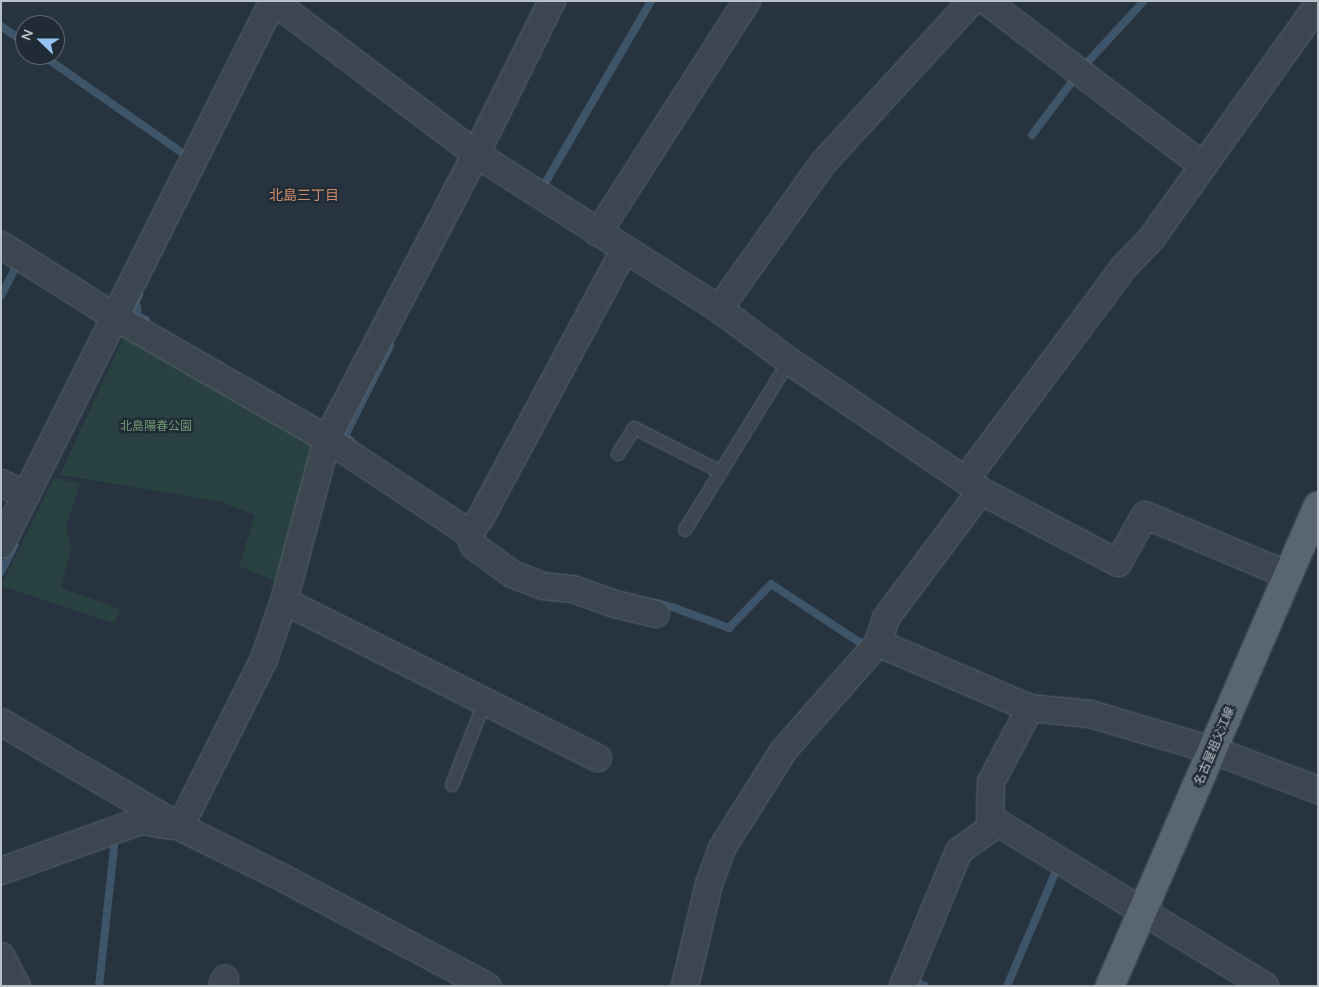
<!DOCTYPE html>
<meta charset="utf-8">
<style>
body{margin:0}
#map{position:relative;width:1319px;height:987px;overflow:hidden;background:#273440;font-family:Quicksand,"Noto Sans JP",sans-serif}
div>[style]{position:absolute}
.green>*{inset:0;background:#294141}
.stream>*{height:8px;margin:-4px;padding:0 4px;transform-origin:4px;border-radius:4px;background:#3e5468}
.roads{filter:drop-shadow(0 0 1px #59646d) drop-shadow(0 0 1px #59646d)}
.service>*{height:12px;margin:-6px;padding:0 6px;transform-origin:6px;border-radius:6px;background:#3b4650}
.minor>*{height:26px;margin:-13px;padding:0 13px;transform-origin:13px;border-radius:13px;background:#3b4650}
.primary>*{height:28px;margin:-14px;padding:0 14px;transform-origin:14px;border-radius:14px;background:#596570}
span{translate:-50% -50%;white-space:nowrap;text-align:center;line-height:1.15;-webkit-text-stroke:4.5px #202b35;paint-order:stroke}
.park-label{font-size:12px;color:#709a75}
.street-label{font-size:12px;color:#b8c1ca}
.neighbourhood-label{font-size:14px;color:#d18d6c}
.frame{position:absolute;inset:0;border:2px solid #b8c1ca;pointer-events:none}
.north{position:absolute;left:15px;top:15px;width:50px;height:50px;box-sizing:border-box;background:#202b35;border:1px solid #5d6771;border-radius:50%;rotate:292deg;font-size:14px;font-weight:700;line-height:20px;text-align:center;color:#b8c1ca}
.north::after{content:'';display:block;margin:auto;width:18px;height:22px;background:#94c3f4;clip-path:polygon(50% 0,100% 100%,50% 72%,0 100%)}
</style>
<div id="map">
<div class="green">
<i style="clip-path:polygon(125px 334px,311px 443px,314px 457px,277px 582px,239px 566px,255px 515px,221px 502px,60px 475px)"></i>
<i style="clip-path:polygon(54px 478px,80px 483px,66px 527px,71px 550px,61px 588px,120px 609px,114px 623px,1px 586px)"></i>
</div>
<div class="stream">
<i style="left:1px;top:26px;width:29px;rotate:35deg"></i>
<i style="left:42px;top:55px;width:173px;rotate:34.9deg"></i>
<i style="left:1083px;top:67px;width:90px;rotate:-47.3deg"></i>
<i style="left:1032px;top:135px;width:70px;rotate:-53.1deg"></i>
<i style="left:544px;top:185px;width:213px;rotate:-59.8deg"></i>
<i style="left:139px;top:295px;width:7px;rotate:117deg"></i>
<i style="left:136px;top:301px;width:15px;rotate:82deg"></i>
<i style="left:138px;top:316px;width:9px;rotate:27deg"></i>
<i style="left:1px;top:296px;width:33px;rotate:-63deg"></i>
<i style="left:351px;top:441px;width:8px;rotate:-140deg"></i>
<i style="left:345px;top:436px;width:101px;rotate:-63.4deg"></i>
<i style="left:1px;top:572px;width:30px;rotate:-63deg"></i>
<i style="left:656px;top:603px;width:16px;rotate:14deg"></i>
<i style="left:672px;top:607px;width:61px;rotate:20.2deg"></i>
<i style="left:729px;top:628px;width:61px;rotate:-46.3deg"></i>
<i style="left:771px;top:584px;width:113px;rotate:33.4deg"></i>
<i style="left:917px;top:982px;width:9px;rotate:27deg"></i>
<i style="left:99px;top:986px;width:140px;rotate:-83.8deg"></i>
<i style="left:1007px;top:986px;width:127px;rotate:-66.9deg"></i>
</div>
<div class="roads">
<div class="service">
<i style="left:618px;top:454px;width:31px;rotate:-58deg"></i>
<i style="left:634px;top:428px;width:97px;rotate:26.8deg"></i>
<i style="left:685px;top:530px;width:198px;rotate:-58.4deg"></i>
<i style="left:452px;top:785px;width:90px;rotate:-68.6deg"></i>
</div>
<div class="minor">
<i style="left:273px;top:1px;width:254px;rotate:37deg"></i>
<i style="left:476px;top:154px;width:288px;rotate:32.5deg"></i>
<i style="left:719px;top:309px;width:87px;rotate:36.6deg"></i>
<i style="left:789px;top:361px;width:232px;rotate:34.1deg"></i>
<i style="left:981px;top:491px;width:155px;rotate:27.7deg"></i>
<i style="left:1118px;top:563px;width:55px;rotate:-60.6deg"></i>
<i style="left:1145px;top:515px;width:155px;rotate:22.8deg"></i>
<i style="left:986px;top:1px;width:271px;rotate:37.2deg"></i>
<i style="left:598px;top:233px;width:276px;rotate:-57.3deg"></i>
<i style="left:1px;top:245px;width:135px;rotate:32.3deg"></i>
<i style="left:115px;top:317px;width:245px;rotate:29.9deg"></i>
<i style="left:327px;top:439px;width:170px;rotate:33.5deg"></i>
<i style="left:469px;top:533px;width:14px;rotate:69deg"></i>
<i style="left:474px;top:546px;width:47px;rotate:36.4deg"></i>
<i style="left:512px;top:574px;width:33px;rotate:21deg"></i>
<i style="left:543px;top:586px;width:30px;rotate:6deg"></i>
<i style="left:573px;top:589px;width:45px;rotate:19.7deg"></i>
<i style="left:615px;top:604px;width:42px;rotate:13.7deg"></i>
<i style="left:719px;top:309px;width:179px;rotate:-54.5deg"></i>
<i style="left:823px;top:163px;width:220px;rotate:-47.4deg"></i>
<i style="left:966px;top:479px;width:263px;rotate:-53.3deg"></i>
<i style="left:1123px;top:268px;width:40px;rotate:-46deg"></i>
<i style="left:1151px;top:239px;width:287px;rotate:-54.5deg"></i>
<i style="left:1px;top:483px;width:28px;rotate:26deg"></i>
<i style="left:469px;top:533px;width:18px;rotate:-52deg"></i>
<i style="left:480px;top:519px;width:306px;rotate:-61.8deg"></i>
<i style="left:1px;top:545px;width:608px;rotate:-63.43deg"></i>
<i style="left:284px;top:601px;width:351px;rotate:26.6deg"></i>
<i style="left:878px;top:643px;width:165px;rotate:23.2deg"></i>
<i style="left:1030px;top:708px;width:60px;rotate:5.7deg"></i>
<i style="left:1090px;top:714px;width:127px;rotate:16.4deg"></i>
<i style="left:1212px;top:750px;width:113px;rotate:20.7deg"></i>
<i style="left:1px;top:722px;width:208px;rotate:30.4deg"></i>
<i style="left:180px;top:827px;width:117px;rotate:26.3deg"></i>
<i style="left:285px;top:879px;width:229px;rotate:27.9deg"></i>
<i style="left:180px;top:827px;width:188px;rotate:-63.4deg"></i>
<i style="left:264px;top:659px;width:61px;rotate:-71deg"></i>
<i style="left:284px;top:601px;width:168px;rotate:-75.1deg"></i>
<i style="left:327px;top:439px;width:322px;rotate:-62.4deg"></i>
<i style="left:476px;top:154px;width:171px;rotate:-63.6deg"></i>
<i style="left:990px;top:829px;width:47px;rotate:-88.8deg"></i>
<i style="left:991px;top:782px;width:84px;rotate:-62.2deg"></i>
<i style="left:1px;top:871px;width:149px;rotate:-19.7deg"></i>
<i style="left:141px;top:821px;width:31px;rotate:9deg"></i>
<i style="left:1px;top:956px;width:34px;rotate:62deg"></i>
<i style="left:222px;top:986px;width:8px;rotate:-67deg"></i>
<i style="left:685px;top:986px;width:105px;rotate:-76.8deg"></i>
<i style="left:709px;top:884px;width:38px;rotate:-70deg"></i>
<i style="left:722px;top:848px;width:116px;rotate:-57.7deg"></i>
<i style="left:784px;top:750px;width:142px;rotate:-48.7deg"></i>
<i style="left:878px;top:643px;width:26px;rotate:-72deg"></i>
<i style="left:886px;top:618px;width:159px;rotate:-53.2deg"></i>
<i style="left:903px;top:986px;width:146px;rotate:-67.5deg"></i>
<i style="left:959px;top:851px;width:48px;rotate:-35.7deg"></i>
<i style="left:998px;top:823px;width:313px;rotate:31.4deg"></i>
</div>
<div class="primary">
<i style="left:1110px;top:986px;width:523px;rotate:-66.57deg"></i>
</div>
</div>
<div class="park-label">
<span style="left:156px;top:426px">北島陽春公園</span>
</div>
<div class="street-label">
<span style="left:1214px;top:746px;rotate:-67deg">名古屋祖父江線</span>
</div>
<div class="neighbourhood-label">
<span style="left:304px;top:195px">北島三丁目</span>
</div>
<div class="frame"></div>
<div class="north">N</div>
</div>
